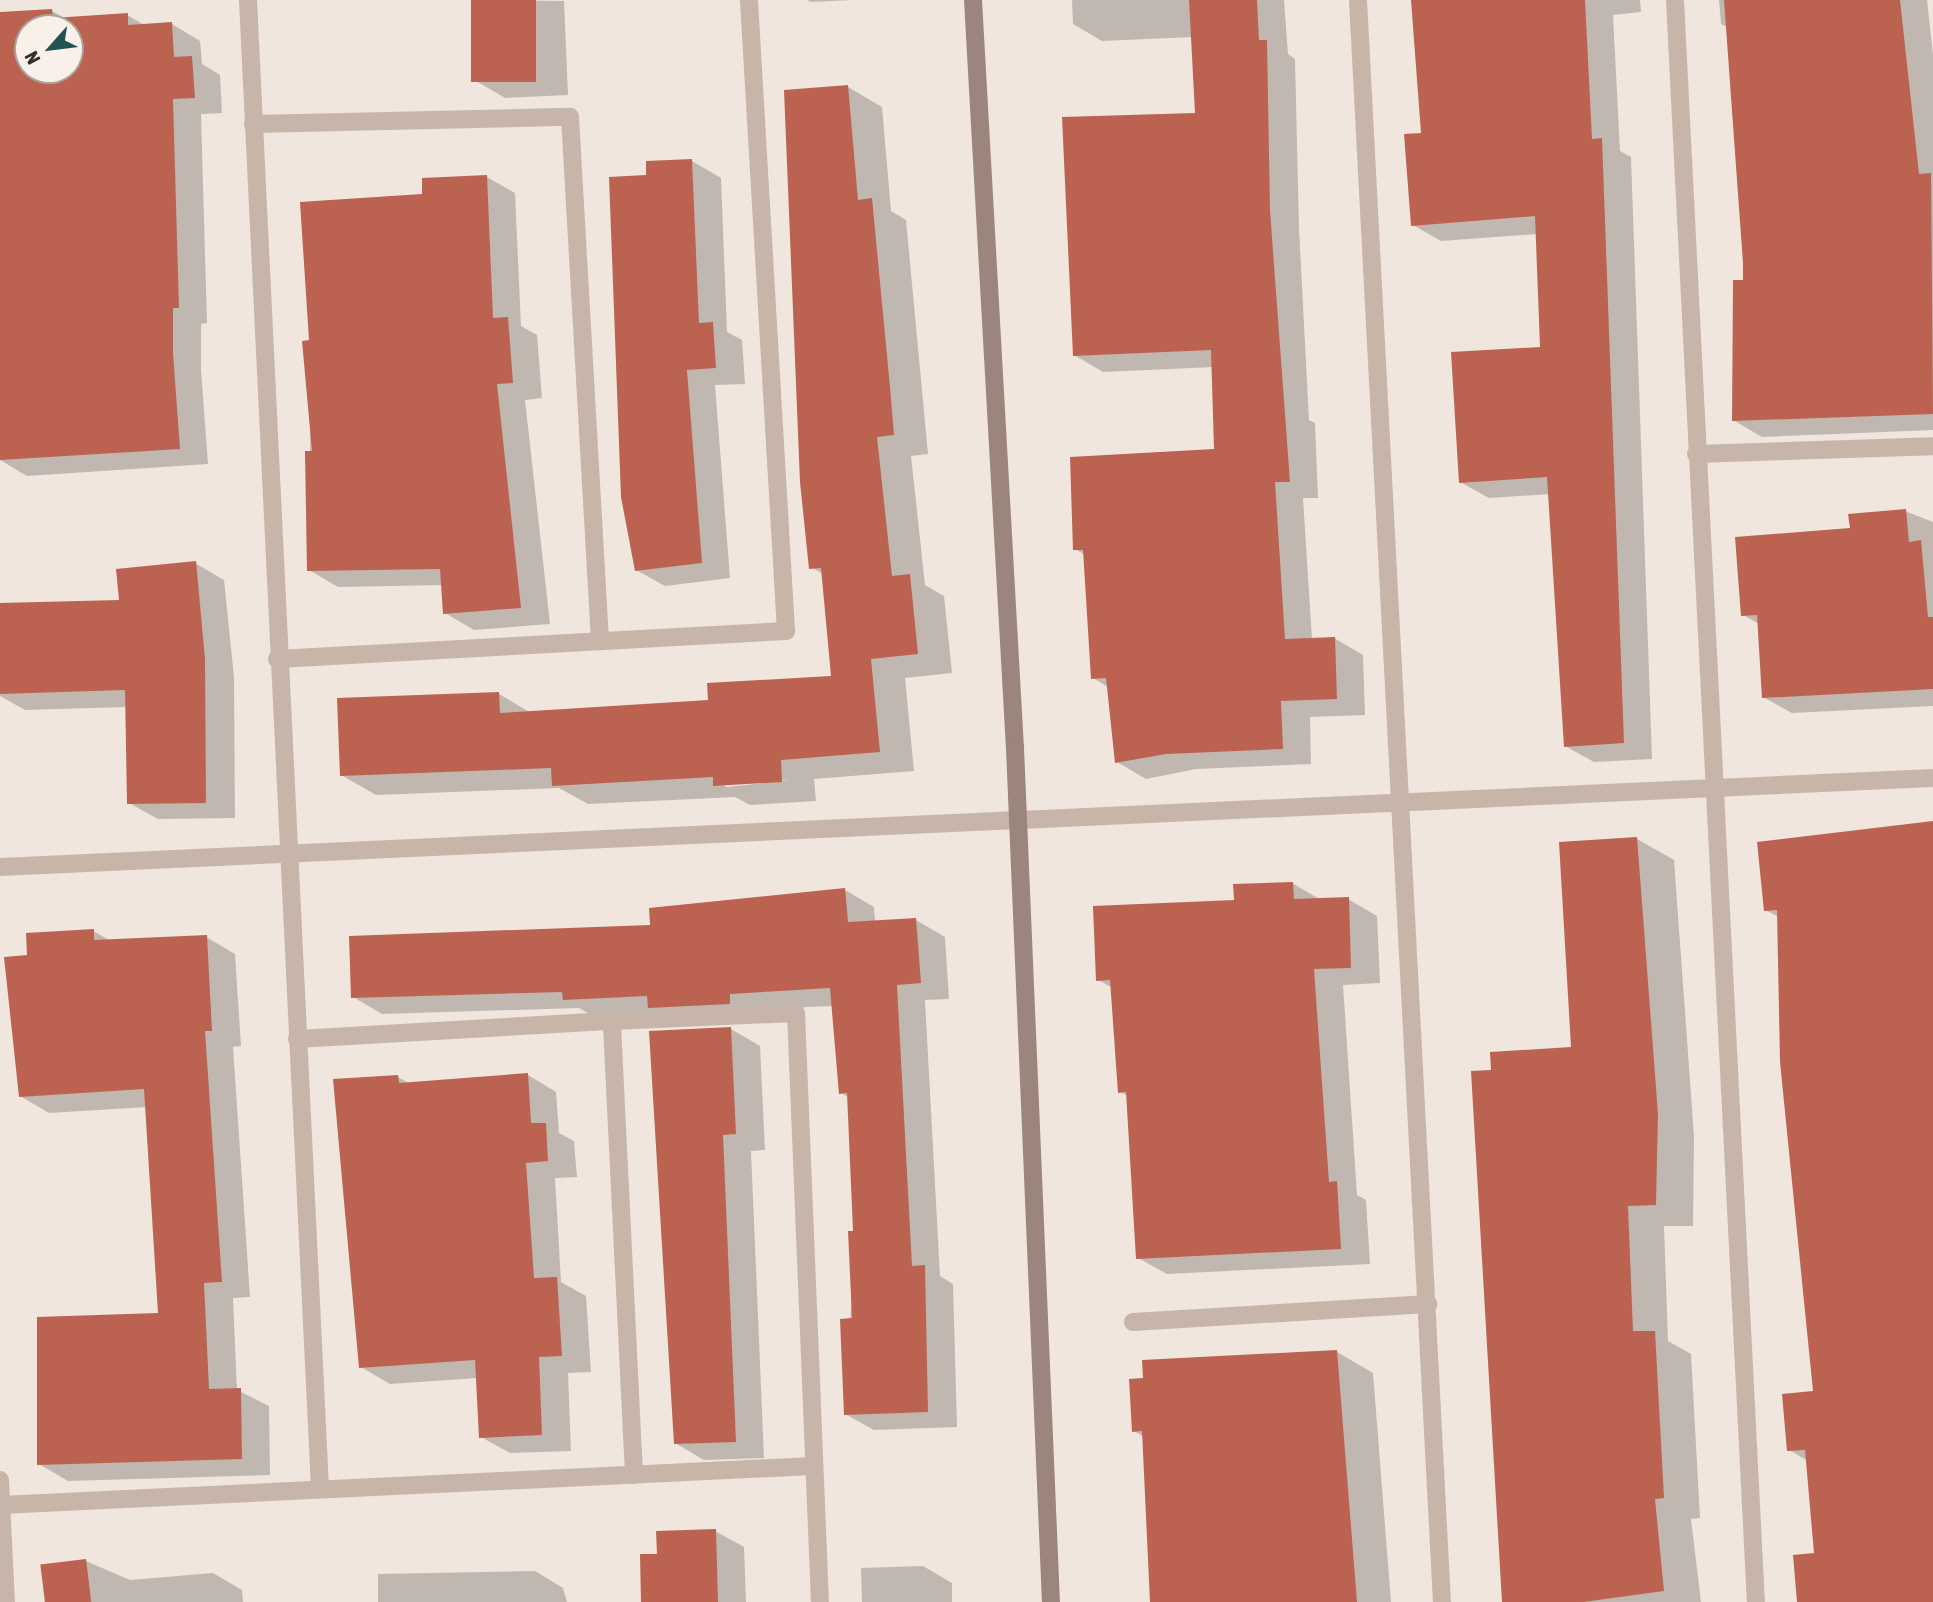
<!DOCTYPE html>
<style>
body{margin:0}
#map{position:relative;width:1933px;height:1602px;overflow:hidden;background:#f0e6dd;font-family:"Asap Condensed",sans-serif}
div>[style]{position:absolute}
.shadow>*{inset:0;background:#0003}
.building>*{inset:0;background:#bb6350;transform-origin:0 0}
.lane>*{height:18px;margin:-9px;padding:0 9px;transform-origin:9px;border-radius:9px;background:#c7b5aa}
.street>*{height:18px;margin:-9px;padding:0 9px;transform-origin:9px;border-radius:9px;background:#c7b5aa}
.secondary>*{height:18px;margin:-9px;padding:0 9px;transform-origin:9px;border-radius:9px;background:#9b857c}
span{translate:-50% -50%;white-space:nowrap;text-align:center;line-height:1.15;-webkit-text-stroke:5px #f8f0e9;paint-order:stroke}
.north{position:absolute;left:14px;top:14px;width:70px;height:70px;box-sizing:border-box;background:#f8f0e9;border:2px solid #aaa29c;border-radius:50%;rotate:242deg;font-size:19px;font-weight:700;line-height:28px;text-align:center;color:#352c29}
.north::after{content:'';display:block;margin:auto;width:24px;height:32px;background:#225353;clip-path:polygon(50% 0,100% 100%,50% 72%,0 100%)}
</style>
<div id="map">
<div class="shadow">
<i style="clip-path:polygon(473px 0,564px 1px,568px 95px,505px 98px,476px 81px)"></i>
<i style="clip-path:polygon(807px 0,853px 0,811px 2px)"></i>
<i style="clip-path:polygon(1072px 0,1284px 0,1288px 54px,1295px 59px,1299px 228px,1309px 420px,1315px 423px,1318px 498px,1303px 498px,1312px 639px,1334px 638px,1363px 655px,1365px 715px,1310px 717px,1311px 764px,1196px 769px,1146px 779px,1117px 762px,1108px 687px,1093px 678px,1085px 555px,1075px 549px,1216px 450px,1214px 367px,1103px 372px,1074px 355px,1197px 115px,1193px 37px,1102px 41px,1073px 24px)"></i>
<i style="clip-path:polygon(1413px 0,1640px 0,1641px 12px,1613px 15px,1620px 151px,1631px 157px,1652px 759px,1594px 762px,1565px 746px,1550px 494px,1489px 498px,1460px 482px,1542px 349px,1538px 234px,1441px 241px,1413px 225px,1423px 134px)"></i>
<i style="clip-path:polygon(1719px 0,1927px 0,1933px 55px,1933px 430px,1762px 437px,1733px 420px,1745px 281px,1729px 28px,1721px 24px)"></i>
<i style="clip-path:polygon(evenodd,52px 11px,66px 19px,127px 15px,146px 26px,172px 24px,200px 41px,202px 64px,220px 75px,222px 113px,201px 114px,207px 323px,201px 324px,201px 370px,208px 464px,27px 476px,0 460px,0 13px,52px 11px,28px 28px,70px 28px,70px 70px,28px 70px,28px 28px)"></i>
<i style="clip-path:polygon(evenodd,848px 87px,882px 107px,891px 211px,906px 220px,928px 454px,911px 456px,925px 585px,944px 596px,952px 673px,905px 678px,914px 771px,814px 779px,816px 801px,750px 805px,735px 797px,588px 804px,559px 788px,376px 795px,341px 775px,499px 694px,531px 713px,710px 702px,833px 678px,823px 574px,811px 567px,848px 87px,791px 780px,727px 787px,721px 784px,791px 780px)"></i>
<i style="clip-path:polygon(692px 161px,721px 178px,727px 332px,742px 340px,745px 384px,715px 385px,730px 578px,665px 586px,636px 570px,647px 177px)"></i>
<i style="clip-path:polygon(487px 177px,515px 193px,521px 326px,537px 335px,542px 398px,525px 400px,550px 624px,474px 630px,445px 613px,443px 585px,338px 587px,309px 570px,311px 341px,424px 196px)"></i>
<i style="clip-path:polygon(1905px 511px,1933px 522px,1933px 706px,1792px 713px,1763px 697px,1759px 624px,1743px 615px,1852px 530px)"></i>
<i style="clip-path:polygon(195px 563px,224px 580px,234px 677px,235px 818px,158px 819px,129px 803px,127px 707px,25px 710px,0 696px,0 605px,120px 602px)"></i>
<i style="clip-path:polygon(1933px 823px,1933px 1602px,1799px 1602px,1816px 1555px,1808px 1461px,1789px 1450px,1814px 1393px,1779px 917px,1765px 910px)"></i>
<i style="clip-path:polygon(1637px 839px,1674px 860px,1694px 1136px,1693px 1226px,1664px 1226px,1668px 1341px,1691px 1354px,1700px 1518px,1691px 1519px,1701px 1602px,1503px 1602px,1493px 1072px,1573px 1048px)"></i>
<i style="clip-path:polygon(1292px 883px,1321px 900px,1348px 899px,1377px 916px,1380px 983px,1343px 985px,1357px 1195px,1366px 1200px,1370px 1264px,1167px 1274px,1138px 1258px,1128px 1096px,1120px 1092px,1113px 988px,1098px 980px,1236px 902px)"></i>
<i style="clip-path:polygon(845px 890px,874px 907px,875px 922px,916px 920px,945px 937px,949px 999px,925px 1000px,940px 1276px,953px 1284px,957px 1427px,874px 1430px,845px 1414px,855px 1233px,848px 1097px,841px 1093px,833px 1006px,593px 1016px,579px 1008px,382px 1014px,353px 997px,652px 926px)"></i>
<i style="clip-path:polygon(93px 931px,111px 941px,206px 937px,235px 954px,241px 1046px,233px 1047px,250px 1297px,233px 1298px,237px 1390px,269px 1406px,270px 1475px,68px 1481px,39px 1464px,160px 1314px,147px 1107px,49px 1113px,20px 1096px,29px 957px)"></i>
<i style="clip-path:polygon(731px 1029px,760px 1046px,765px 1150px,751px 1151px,764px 1458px,704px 1460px,675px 1443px)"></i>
<i style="clip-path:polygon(528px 1075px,556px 1092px,559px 1133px,574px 1141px,577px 1177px,555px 1178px,561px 1282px,586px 1296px,591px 1372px,568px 1373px,571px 1451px,510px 1453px,481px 1437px,478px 1378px,390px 1384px,361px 1367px,398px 1077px,410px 1084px)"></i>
<i style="clip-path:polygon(1337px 1352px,1373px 1373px,1391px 1602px,1153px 1602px,1144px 1437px,1134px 1431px)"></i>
<i style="clip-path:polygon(715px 1531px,744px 1547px,746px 1602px,643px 1602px,659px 1556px)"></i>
<i style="clip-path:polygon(86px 1561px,130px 1580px,213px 1573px,242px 1590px,243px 1602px,44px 1602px)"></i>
<i style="clip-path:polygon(923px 1566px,952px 1583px,952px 1602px,862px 1602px,861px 1568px)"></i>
<i style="clip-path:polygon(535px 1571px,563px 1588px,567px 1602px,378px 1602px,378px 1574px)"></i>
</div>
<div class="building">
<i style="left:471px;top:0;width:65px;height:82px"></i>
<i style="clip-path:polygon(1189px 0,1257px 0,1259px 40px,1267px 40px,1270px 210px,1290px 482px,1275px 482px,1285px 639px,1335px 637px,1337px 699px,1281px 701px,1283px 749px,1166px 754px,1115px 763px,1106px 678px,1091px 679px,1083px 550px,1073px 550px,1070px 457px,1214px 449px,1211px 350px,1073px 356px,1062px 117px,1195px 113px)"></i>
<i style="clip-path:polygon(1411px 0,1585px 0,1592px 139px,1602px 138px,1624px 743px,1564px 747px,1547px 477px,1459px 483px,1451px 352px,1540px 347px,1535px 216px,1411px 226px,1404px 134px,1421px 133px)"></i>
<i style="clip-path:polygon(1724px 0,1900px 0,1919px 174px,1931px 173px,1933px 414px,1732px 421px,1733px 280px,1743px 280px,1743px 263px)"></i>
<i style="clip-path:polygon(evenodd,52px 9px,53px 18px,128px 13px,128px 25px,172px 22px,174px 57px,192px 56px,195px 98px,173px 99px,179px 308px,173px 308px,173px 353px,180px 449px,0 460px,0 12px,52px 9px,28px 28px,70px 28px,70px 70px,28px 70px,28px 28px)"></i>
<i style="clip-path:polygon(848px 85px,858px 200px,872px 198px,890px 387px,894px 435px,877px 437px,892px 576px,910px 574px,918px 654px,871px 659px,880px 752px,781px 760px,782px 782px,713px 786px,713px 777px,552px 786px,551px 768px,340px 776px,337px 698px,499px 692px,500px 713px,708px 700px,707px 683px,831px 676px,821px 568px,809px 569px,800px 482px,784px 90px)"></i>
<i style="clip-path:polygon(692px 159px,699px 323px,713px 322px,716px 368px,687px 370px,702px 563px,635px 571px,621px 497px,609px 177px,646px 175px,646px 161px)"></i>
<i style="clip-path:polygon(487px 175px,493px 318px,508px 317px,513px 383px,497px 384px,521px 608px,443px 614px,440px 569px,307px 571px,305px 451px,312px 451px,302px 341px,309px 340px,300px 202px,422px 194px,422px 178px)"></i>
<i style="clip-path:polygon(1906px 509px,1909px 542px,1921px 540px,1928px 617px,1933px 617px,1933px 689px,1762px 698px,1757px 615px,1741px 616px,1735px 537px,1850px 528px,1848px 514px)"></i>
<i style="clip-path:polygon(196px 561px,205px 659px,206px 803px,127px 804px,125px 690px,0 694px,0 603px,119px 600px,116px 569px)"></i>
<i style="clip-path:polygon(1933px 821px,1933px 1602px,1797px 1602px,1793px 1555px,1814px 1553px,1805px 1450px,1787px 1451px,1782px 1394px,1813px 1391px,1780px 1062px,1777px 910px,1764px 911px,1757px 842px)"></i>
<i style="clip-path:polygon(1637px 837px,1658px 1114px,1656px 1205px,1628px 1206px,1633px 1331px,1655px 1331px,1664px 1498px,1655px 1499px,1664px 1591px,1583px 1602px,1502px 1602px,1471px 1071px,1491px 1070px,1490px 1052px,1571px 1047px,1559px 842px)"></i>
<i style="clip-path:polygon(1293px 882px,1294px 899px,1349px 897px,1351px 968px,1314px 969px,1329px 1182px,1337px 1181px,1341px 1249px,1136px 1259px,1126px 1092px,1118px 1093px,1110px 980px,1096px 981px,1093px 906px,1234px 900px,1233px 884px)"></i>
<i style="clip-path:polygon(845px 888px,848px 922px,916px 918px,921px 983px,897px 985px,912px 1266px,925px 1265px,928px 1412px,844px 1415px,840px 1319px,852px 1318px,848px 1231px,853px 1231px,847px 1093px,839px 1094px,830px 988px,730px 994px,730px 1004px,648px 1008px,647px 996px,563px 1000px,562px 992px,351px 998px,349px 936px,650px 925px,649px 908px)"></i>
<i style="clip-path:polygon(94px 929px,94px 940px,207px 935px,212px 1031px,205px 1031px,222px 1282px,204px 1283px,209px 1389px,241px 1388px,242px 1459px,37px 1465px,37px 1317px,158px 1313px,144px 1089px,19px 1097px,4px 957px,27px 955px,26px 933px)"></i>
<i style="clip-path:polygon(731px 1027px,736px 1134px,723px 1135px,736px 1442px,674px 1444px,649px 1031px)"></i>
<i style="clip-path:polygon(528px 1073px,531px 1123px,546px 1123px,548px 1161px,526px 1163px,534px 1278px,557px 1277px,562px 1356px,539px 1357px,542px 1435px,479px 1438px,475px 1360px,359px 1368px,333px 1079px,398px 1075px,399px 1083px)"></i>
<i style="clip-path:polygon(1337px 1350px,1357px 1602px,1150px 1602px,1142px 1431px,1132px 1432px,1129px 1379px,1143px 1378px,1142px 1360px)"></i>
<i style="clip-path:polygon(716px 1529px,718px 1602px,641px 1602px,640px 1554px,657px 1554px,656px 1531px)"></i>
<i style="left:86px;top:1559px;width:43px;height:46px;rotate:83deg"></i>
</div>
<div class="lane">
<i style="left:1133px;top:1322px;width:296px;rotate:-3.5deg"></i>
</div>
<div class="street">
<i style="left:248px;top:0;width:1490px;rotate:87.23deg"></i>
<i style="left:1358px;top:0;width:1604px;rotate:87deg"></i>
<i style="left:1675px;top:0;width:1604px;rotate:87.11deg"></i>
<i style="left:253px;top:124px;width:317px;rotate:-1.3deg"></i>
<i style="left:570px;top:117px;width:525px;rotate:86.72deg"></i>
<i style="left:1696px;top:454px;width:237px;rotate:-1.9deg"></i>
<i style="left:277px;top:659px;width:510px;rotate:-3.15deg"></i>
<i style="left:786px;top:631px;width:632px;rotate:-93.36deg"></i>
<i style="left:0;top:867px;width:1935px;rotate:-2.64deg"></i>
<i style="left:297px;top:1039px;width:316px;rotate:-3.3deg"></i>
<i style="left:634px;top:1475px;width:455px;rotate:-92.8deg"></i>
<i style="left:612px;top:1021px;width:184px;rotate:-2.5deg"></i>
<i style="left:796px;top:1013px;width:589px;rotate:87.67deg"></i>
<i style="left:0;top:1480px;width:122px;rotate:87.2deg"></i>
<i style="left:1px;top:1505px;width:813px;rotate:-2.75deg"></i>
</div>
<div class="secondary">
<i style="left:973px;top:0;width:749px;rotate:86.79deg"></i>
<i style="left:1015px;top:748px;width:855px;rotate:87.59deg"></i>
</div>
<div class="north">N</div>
</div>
